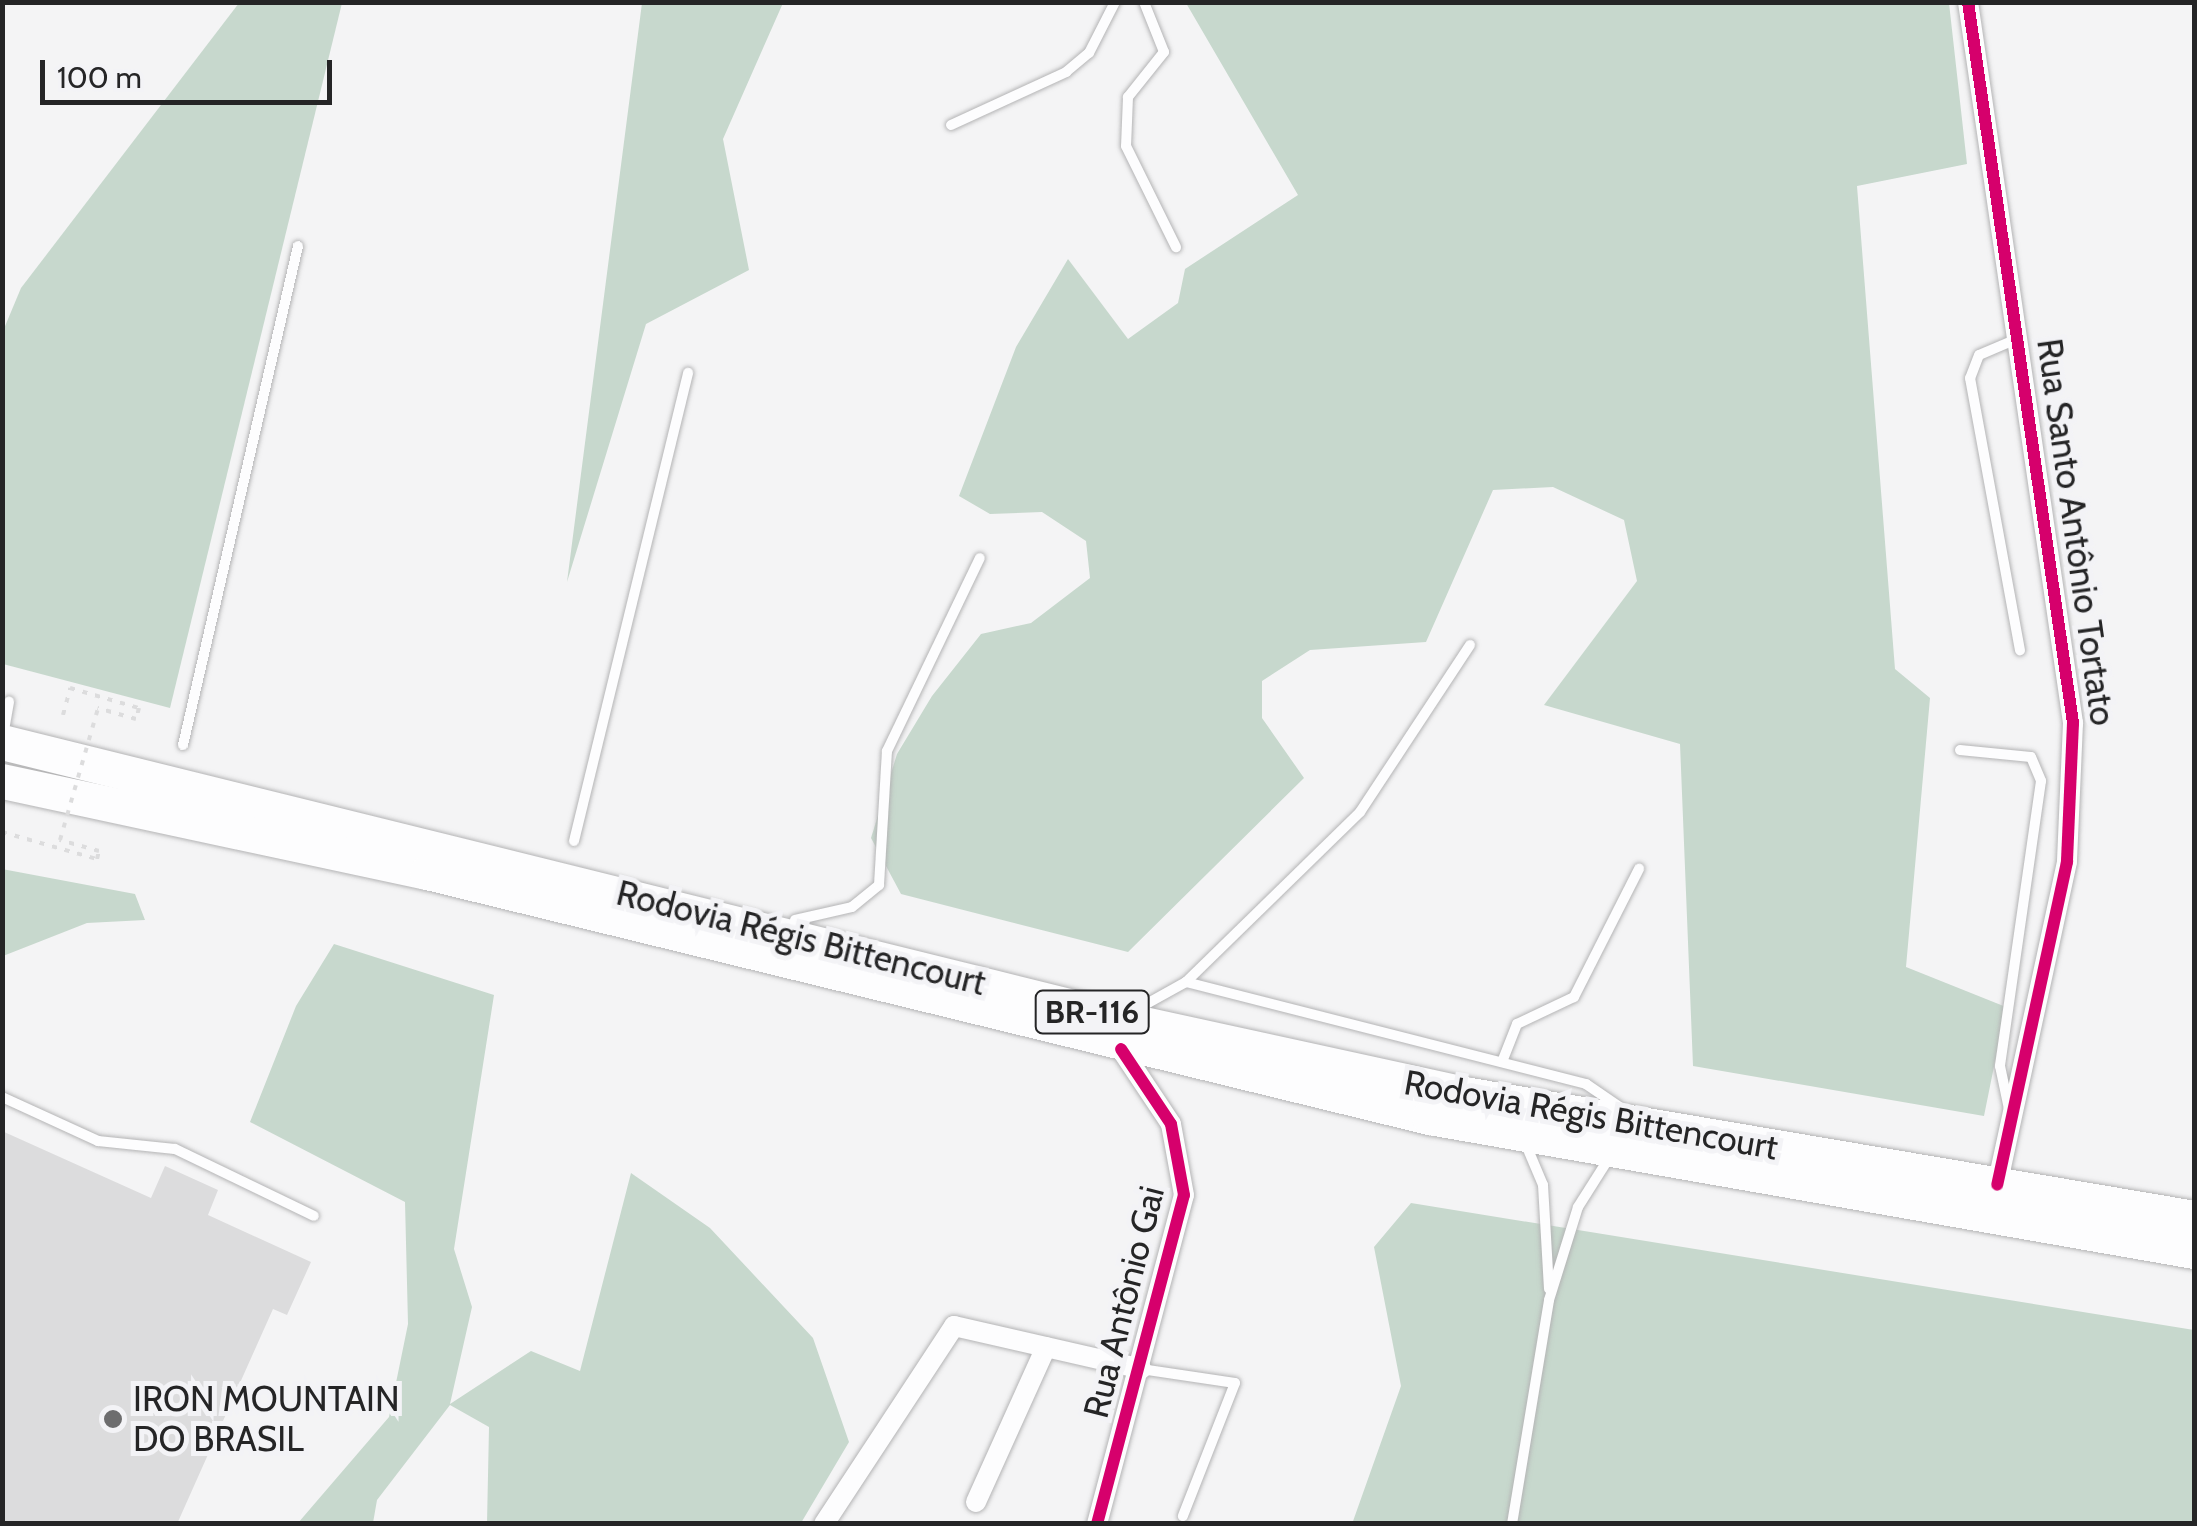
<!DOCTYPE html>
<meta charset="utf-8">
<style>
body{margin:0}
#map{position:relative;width:2197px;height:1526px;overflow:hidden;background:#f4f4f5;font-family:Cabin,sans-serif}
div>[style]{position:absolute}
.forest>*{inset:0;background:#c7d8cd}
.building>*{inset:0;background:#dcdcdd}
.path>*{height:4px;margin-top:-2px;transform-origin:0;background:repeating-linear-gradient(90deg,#dcdcdd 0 5px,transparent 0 13px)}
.roads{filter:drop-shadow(0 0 2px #b4b4b5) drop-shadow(0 0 2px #b4b4b5)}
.service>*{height:10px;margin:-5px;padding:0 5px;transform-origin:5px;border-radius:5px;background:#fdfdfe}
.minor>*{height:20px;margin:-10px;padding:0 10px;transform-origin:10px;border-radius:10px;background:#fdfdfe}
.motorway>*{height:35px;margin:-17.5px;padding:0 17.5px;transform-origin:17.5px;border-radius:17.5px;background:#fdfdfe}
.path-bridge>*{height:4px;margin-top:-2px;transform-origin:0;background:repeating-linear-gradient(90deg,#dcdcdd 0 5px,transparent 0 13px)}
.cycleway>*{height:12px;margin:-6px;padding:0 6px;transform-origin:6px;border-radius:6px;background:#d6006c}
.dots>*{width:28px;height:28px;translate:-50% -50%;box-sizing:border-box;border:5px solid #f3f3f6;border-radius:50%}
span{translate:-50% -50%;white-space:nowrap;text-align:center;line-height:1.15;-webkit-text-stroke:10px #f3f3f6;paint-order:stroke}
.shield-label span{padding:2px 8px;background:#f3f3f6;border:2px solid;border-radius:8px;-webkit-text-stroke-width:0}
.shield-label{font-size:32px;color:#252526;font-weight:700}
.street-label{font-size:35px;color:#252526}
.poi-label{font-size:35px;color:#252526}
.left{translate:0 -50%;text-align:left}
.frame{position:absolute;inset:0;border:5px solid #252526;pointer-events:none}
.scale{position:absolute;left:40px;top:60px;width:292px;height:45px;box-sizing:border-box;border:5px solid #252526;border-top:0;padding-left:12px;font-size:30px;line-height:35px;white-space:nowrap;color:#252526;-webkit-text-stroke:8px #f3f3f6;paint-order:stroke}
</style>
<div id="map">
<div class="forest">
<i style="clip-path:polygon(239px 3px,342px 3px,170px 708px,3px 664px,3px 331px,21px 288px)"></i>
<i style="clip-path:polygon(642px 3px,783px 3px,723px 139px,749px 270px,646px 324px,567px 582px)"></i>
<i style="clip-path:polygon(1186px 3px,1949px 3px,1967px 164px,1857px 186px,1895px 669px,1930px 698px,1906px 967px,2006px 1007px,1984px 1116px,1693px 1066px,1680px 744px,1544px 705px,1637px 581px,1624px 520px,1553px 487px,1493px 490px,1426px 642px,1310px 650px,1262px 681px,1262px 718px,1304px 778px,1128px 952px,901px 894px,871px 838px,897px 754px,932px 696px,981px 634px,1031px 623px,1090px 578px,1086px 541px,1042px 512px,990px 514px,959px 496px,1016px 347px,1068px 259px,1128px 339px,1178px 303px,1185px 269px,1298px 195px)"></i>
<i style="clip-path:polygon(2px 869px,135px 894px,145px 920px,87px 923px,3px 956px)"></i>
<i style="clip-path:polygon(334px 944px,494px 995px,454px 1249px,472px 1307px,450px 1404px,531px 1351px,580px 1371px,631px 1173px,710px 1228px,813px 1338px,849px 1442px,801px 1523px,487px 1523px,489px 1427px,450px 1405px,377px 1500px,373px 1523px,298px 1523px,389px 1417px,408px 1324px,405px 1202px,250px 1122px,296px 1006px)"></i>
<i style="clip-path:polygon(1411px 1203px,2194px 1330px,2194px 1523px,1352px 1524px,1401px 1386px,1374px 1247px)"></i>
</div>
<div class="building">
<i style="clip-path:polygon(2px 1131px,151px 1198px,165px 1166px,218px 1190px,208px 1215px,311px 1262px,287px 1315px,273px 1309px,177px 1524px,2px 1524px)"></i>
</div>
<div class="path">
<i style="left:63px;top:715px;width:28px;rotate:-75deg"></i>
<i style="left:70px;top:688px;width:72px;rotate:16.2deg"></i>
<i style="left:139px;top:708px;width:11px;rotate:105deg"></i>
<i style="left:136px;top:719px;width:40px;rotate:-164deg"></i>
<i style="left:2px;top:832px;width:99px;rotate:15.9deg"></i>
<i style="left:97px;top:859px;width:8px;rotate:-76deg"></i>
<i style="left:99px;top:851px;width:41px;rotate:-164.2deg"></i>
</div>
<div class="roads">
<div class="service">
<i style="left:1144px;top:2px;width:54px;rotate:68.2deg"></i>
<i style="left:1164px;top:52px;width:58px;rotate:128.7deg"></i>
<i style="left:1128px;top:97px;width:49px;rotate:92.3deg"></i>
<i style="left:1126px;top:146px;width:113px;rotate:63.7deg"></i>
<i style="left:951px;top:125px;width:127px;rotate:-24.7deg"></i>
<i style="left:1066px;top:72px;width:30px;rotate:-40deg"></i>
<i style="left:1089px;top:53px;width:57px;rotate:-63deg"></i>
<i style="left:2019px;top:338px;width:43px;rotate:157deg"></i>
<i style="left:1979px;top:355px;width:25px;rotate:111deg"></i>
<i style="left:1970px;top:378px;width:277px;rotate:79.6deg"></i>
<i style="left:3px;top:736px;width:35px;rotate:-80deg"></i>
<i style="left:183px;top:745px;width:512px;rotate:-77.02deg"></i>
<i style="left:1960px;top:750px;width:71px;rotate:5.6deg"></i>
<i style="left:2031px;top:757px;width:26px;rotate:67deg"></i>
<i style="left:2041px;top:781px;width:288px;rotate:98.2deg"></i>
<i style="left:2000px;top:1066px;width:44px;rotate:78.2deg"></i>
<i style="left:574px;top:841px;width:482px;rotate:-76.3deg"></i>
<i style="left:795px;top:920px;width:58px;rotate:-12.8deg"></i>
<i style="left:852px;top:907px;width:35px;rotate:-39deg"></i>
<i style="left:879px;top:885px;width:134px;rotate:-86.6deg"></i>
<i style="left:887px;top:751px;width:214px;rotate:-64.3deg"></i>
<i style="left:1186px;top:982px;width:243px;rotate:-44.3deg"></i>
<i style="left:1360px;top:812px;width:200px;rotate:-56.6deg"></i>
<i style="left:1132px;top:1012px;width:62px;rotate:-29.1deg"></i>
<i style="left:1186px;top:982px;width:413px;rotate:14.3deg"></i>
<i style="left:1586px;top:1084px;width:42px;rotate:34.4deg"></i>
<i style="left:1502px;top:1062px;width:41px;rotate:-68.5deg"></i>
<i style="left:1517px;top:1024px;width:63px;rotate:-25.3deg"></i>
<i style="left:1574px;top:997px;width:144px;rotate:-63.1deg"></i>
<i style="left:2px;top:1097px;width:106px;rotate:24.6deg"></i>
<i style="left:98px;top:1141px;width:77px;rotate:5.9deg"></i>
<i style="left:175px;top:1149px;width:154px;rotate:25.7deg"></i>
<i style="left:1524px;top:1140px;width:49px;rotate:67.1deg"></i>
<i style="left:1543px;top:1185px;width:104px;rotate:86.7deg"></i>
<i style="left:1141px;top:1369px;width:95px;rotate:8.5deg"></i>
<i style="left:1235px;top:1383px;width:143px;rotate:111.4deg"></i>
<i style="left:1512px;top:1524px;width:227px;rotate:-80.6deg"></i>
<i style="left:1549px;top:1300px;width:97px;rotate:-72.7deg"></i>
<i style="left:1578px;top:1207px;width:62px;rotate:-57.6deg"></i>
</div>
<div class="minor">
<i style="left:1968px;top:2px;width:729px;rotate:81.71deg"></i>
<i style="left:2073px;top:723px;width:139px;rotate:92.5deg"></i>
<i style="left:2067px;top:862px;width:330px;rotate:102.2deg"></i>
<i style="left:976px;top:1502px;width:170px;rotate:-65.7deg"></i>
<i style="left:824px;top:1524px;width:237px;rotate:-56.7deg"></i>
<i style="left:954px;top:1326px;width:192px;rotate:12.9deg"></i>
<i style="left:1097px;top:1524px;width:340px;rotate:-75.2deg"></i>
<i style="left:1184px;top:1195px;width:72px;rotate:-100.4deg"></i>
<i style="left:1171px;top:1124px;width:90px;rotate:-123.7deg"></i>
</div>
<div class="motorway">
<i style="left:2px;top:742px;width:1153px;rotate:13.9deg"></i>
<i style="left:1121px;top:1019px;width:351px;rotate:12.3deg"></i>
<i style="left:1464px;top:1094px;width:740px;rotate:9.64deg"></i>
<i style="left:2px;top:781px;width:435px;rotate:12.1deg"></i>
<i style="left:427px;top:872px;width:1032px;rotate:13.74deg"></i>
<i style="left:1429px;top:1117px;width:777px;rotate:9.94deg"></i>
</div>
</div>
<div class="path-bridge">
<i style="left:60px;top:840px;width:137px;rotate:-73.9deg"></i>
</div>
<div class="cycleway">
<i style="left:1968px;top:2px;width:729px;rotate:81.71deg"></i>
<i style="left:2073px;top:723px;width:139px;rotate:92.5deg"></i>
<i style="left:2067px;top:862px;width:330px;rotate:102.2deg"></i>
<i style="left:1097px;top:1524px;width:340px;rotate:-75.2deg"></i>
<i style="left:1184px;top:1195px;width:72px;rotate:-100.4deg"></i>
<i style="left:1171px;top:1124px;width:90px;rotate:-123.7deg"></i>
</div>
<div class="dots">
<i style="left:113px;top:1419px;background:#6d6d6e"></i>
</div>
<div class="shield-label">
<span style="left:1092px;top:1012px">BR-116</span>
</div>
<div class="street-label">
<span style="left:2076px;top:532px;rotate:82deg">Rua Santo Antônio Tortato</span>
<span style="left:801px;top:938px;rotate:14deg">Rodovia Régis Bittencourt</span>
<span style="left:1591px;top:1115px;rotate:10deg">Rodovia Régis Bittencourt</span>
<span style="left:1124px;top:1302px;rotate:-76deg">Rua Antônio Gai</span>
</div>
<div class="poi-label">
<span class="left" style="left:133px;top:1419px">IRON MOUNTAIN<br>DO BRASIL</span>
</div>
<div class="frame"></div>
<div class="scale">100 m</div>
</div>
